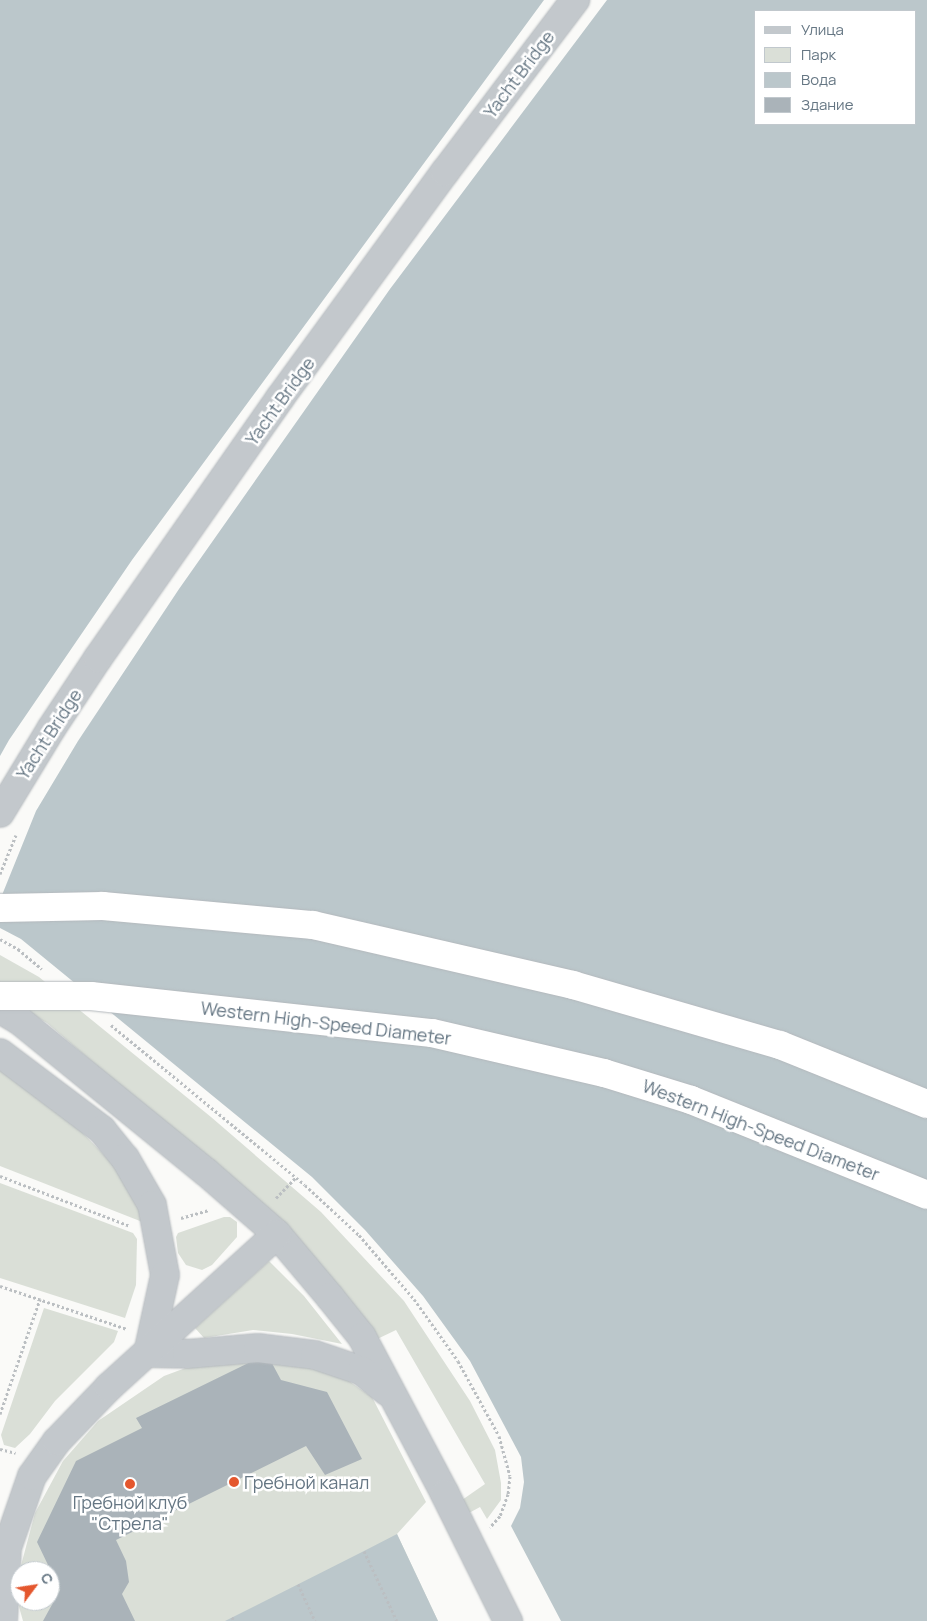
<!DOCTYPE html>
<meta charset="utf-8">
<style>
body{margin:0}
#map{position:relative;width:927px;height:1621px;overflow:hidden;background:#fafaf8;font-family:Manrope,sans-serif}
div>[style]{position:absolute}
.green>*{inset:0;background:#dadfd7}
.water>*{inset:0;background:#bbc7cb}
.pier>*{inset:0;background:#fafaf8}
.building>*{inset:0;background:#aab3b9}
.path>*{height:3px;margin-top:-1.5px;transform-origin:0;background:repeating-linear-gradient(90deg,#bbbfc2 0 2.5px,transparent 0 5px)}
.roads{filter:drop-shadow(0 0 1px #b4b9bd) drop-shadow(0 0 1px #b4b9bd)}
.minor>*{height:28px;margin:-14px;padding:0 14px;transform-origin:14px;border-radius:14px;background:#c3c8cc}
.highway>*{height:28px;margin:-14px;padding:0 14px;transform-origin:14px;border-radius:14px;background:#fff}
.bridges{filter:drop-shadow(0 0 1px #b4b9bd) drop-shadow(0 0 1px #b4b9bd)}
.highway-bridge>*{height:28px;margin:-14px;padding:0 14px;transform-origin:14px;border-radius:14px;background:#fff}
.dots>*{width:14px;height:14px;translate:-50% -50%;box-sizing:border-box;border:2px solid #fff;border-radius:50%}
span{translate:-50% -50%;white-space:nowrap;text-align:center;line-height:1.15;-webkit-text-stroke:5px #fff;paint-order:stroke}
.street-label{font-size:18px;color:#657683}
.poi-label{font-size:18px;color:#657683}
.left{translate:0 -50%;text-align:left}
.legend{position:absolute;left:754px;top:10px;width:162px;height:115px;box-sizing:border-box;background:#fff;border:1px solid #c1c8cd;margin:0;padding:6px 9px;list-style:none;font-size:15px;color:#657683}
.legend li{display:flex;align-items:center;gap:10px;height:25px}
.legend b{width:25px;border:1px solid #c1c8cd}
.north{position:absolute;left:10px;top:1561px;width:50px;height:50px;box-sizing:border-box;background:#fff;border:1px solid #c1c8cd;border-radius:50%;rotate:59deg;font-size:14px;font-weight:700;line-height:20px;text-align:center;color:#657683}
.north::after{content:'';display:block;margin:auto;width:18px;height:22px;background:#e4572e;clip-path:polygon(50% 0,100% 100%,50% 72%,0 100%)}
</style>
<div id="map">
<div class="green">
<i style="clip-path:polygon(0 955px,39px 977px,211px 1117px,321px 1212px,404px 1301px,470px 1401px,495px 1450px,501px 1483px,501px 1500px,487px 1519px,480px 1507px,469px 1513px,462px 1500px,485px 1484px,396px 1330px,371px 1342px,189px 1145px,47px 1023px,0 996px)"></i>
<i style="clip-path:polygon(0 1070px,75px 1125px,111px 1162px,138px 1202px,145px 1223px,0 1166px)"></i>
<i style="clip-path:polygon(0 1183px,133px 1233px,137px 1239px,136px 1285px,125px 1318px,0 1278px)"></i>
<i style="clip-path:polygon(224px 1217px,230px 1217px,237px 1222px,237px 1237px,212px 1265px,202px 1270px,186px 1265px,178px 1253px,176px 1237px,178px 1233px)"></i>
<i style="clip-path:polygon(269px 1261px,304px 1296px,342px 1344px,292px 1334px,253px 1330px,204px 1338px,195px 1328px)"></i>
<i style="clip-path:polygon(44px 1308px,118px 1331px,114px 1342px,55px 1401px,30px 1434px,15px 1448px,4px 1445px,1px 1435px)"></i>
<i style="clip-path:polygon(evenodd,259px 1351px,346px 1379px,372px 1397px,426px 1502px,397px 1534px,438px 1621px,23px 1621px,18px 1603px,19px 1573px,35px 1513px,63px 1461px,98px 1421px,164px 1376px,215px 1357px,259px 1351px,20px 1571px,50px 1571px,50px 1601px,20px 1601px,20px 1571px)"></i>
</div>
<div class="water">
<i style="clip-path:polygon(evenodd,0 0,927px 0,927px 1621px,561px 1621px,511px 1526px,520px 1508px,524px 1482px,521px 1457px,470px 1361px,423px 1296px,365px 1230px,312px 1177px,21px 939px,0 928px,0 0,756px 11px,916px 11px,916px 124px,756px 124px,756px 11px)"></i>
<i style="clip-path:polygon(397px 1534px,438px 1621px,225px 1621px,364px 1551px)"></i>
</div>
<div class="pier">
<i style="clip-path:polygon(544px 0,607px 0,390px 289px,179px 589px,78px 741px,36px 811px,0 900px,0 756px,9px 740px,132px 560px)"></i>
</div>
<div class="building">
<i style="clip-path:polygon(267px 1354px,281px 1380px,327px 1392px,362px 1459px,325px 1475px,306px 1446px,116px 1540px,126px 1561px,129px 1582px,122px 1594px,135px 1621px,43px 1621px,60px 1590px,37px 1542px,76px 1461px,142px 1428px,136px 1418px)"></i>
</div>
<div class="path">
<i style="left:0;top:874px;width:42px;rotate:-67.7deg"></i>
<i style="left:0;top:939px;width:21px;rotate:29deg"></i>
<i style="left:18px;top:949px;width:31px;rotate:40deg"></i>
<i style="left:111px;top:1025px;width:251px;rotate:39.5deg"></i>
<i style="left:305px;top:1185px;width:74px;rotate:42.8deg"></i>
<i style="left:359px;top:1235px;width:84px;rotate:49.3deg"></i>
<i style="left:414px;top:1299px;width:76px;rotate:54.6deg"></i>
<i style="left:458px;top:1361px;width:85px;rotate:61.3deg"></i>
<i style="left:499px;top:1436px;width:41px;rotate:74.6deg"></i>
<i style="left:510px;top:1476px;width:18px;rotate:96deg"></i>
<i style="left:508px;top:1494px;width:23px;rotate:110deg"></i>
<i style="left:500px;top:1516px;width:15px;rotate:132deg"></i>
<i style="left:0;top:1176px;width:139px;rotate:21deg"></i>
<i style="left:276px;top:1198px;width:29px;rotate:-46deg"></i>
<i style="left:181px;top:1218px;width:29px;rotate:-16deg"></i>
<i style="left:0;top:1286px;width:134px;rotate:18.7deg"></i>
<i style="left:0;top:1414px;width:122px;rotate:-70.8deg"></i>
<i style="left:0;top:1449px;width:16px;rotate:14deg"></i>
<i style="left:364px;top:1551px;width:77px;rotate:64.8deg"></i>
<i style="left:298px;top:1584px;width:41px;rotate:65.3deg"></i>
<i style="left:232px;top:1617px;width:4px;rotate:63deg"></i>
</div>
<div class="roads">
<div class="minor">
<i style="left:0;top:813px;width:98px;rotate:-58.7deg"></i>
<i style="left:51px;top:729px;width:85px;rotate:-56.5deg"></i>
<i style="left:98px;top:658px;width:317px;rotate:-55deg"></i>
<i style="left:280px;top:398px;width:280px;rotate:-53.9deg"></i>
<i style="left:445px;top:172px;width:216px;rotate:-52.9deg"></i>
<i style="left:0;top:1009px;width:23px;rotate:31deg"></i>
<i style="left:20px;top:1021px;width:240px;rotate:39.1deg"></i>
<i style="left:206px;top:1172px;width:94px;rotate:41.1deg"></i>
<i style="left:277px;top:1234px;width:82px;rotate:49.9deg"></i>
<i style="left:330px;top:1297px;width:51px;rotate:51.3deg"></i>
<i style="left:362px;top:1337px;width:178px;rotate:62.1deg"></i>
<i style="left:445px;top:1494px;width:142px;rotate:63.6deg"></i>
<i style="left:0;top:1053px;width:128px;rotate:37deg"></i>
<i style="left:102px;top:1130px;width:36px;rotate:51deg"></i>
<i style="left:125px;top:1158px;width:54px;rotate:60.1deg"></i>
<i style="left:152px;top:1205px;width:71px;rotate:79.5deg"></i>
<i style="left:165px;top:1275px;width:80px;rotate:102.3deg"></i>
<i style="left:148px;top:1353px;width:39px;rotate:1deg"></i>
<i style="left:187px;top:1354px;width:71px;rotate:-4.8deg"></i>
<i style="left:258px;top:1348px;width:57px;rotate:7deg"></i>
<i style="left:315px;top:1355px;width:50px;rotate:18.8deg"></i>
<i style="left:362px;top:1371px;width:33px;rotate:39deg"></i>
<i style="left:3px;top:1621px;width:73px;rotate:-86.9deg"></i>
<i style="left:7px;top:1548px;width:76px;rotate:-70.9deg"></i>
<i style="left:32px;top:1476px;width:43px;rotate:-54.5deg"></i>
<i style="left:57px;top:1441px;width:75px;rotate:-46.1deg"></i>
<i style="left:109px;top:1387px;width:227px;rotate:-42.3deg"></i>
</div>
<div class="highway">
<i style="left:0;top:908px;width:103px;rotate:-1.1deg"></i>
<i style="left:103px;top:906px;width:211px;rotate:5.2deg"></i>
<i style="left:313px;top:925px;width:267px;rotate:13deg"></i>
<i style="left:573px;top:985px;width:216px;rotate:16.2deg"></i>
<i style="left:780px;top:1045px;width:158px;rotate:21.9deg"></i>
</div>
</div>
<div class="bridges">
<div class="highway-bridge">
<i style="left:0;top:996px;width:91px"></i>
<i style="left:91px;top:996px;width:343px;rotate:6.2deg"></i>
<i style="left:432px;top:1033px;width:177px;rotate:13.1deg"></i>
<i style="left:604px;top:1073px;width:91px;rotate:17.2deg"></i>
<i style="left:691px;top:1100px;width:254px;rotate:21.9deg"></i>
</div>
</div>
<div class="dots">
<i style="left:234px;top:1482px;background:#e4572e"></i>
<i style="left:130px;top:1484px;background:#e4572e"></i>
</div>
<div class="street-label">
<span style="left:519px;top:74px;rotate:-53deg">Yacht Bridge</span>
<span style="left:280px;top:401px;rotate:-54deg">Yacht Bridge</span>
<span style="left:49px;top:734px;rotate:-57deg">Yacht Bridge</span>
<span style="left:326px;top:1023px;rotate:7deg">Western High-Speed Diameter</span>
<span style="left:761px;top:1130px;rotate:21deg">Western High-Speed Diameter</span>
</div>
<div class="poi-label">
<span class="left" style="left:244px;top:1482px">Гребной канал</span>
<span style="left:130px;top:1513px">Гребной клуб<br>"Стрела"</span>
</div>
<ul class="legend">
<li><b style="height:6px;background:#c3c8cc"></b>Улица</li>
<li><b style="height:14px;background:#dadfd7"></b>Парк</li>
<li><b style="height:14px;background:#bbc7cb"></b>Вода</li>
<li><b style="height:14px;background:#aab3b9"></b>Здание</li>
</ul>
<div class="north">С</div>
</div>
